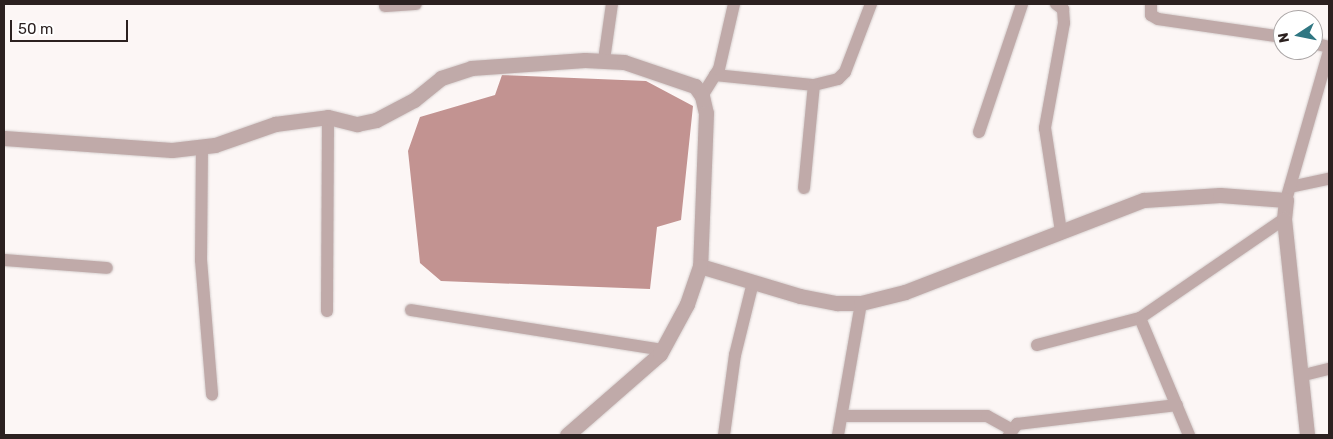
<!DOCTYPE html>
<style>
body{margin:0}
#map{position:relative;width:1333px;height:439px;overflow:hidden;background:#fcf6f5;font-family:Rubik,sans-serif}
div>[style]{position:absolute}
.water>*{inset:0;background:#c29391}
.roads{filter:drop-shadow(0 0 1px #d7d0cf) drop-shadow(0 0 1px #d7d0cf)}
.minor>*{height:12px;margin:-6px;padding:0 6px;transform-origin:6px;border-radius:6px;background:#c0aaa9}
.tertiary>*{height:15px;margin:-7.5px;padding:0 7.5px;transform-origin:7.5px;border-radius:7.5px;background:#c0aaa9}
span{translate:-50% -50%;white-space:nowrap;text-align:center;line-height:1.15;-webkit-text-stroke:4px #fff;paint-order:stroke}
.frame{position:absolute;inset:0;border:5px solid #2c2120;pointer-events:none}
.north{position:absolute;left:1273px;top:10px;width:50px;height:50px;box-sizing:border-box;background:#fff;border:1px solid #aba6a6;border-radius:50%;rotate:259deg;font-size:14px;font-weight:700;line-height:20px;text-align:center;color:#2c2120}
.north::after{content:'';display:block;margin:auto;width:18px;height:22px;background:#2f7682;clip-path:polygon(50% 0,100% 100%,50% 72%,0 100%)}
.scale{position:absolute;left:10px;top:20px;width:118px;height:22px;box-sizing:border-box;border:2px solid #2c2120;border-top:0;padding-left:6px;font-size:15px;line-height:18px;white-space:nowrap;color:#2c2120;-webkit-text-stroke:4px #fff;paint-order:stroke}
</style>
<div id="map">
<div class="water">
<i style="clip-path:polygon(502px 75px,646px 81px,693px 106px,681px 220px,657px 227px,650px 289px,441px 281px,420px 263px,408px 151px,420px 117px,495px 95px)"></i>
</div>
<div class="roads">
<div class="minor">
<i style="left:1056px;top:4px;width:9px;rotate:36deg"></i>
<i style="left:1063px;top:9px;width:14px;rotate:86deg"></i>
<i style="left:1064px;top:23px;width:107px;rotate:100.3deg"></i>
<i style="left:1045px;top:128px;width:104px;rotate:81.2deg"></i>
<i style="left:1151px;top:4px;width:11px;rotate:90deg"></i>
<i style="left:1151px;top:15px;width:8px;rotate:30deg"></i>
<i style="left:1158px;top:19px;width:126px;rotate:8.2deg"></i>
<i style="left:385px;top:6px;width:31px;rotate:-4deg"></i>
<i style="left:1313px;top:43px;width:16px;rotate:14deg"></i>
<i style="left:604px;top:60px;width:57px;rotate:-81.9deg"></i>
<i style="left:715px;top:75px;width:100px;rotate:5.8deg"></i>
<i style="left:814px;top:85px;width:25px;rotate:-14deg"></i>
<i style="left:838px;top:79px;width:10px;rotate:-45deg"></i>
<i style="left:845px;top:72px;width:73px;rotate:-69.1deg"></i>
<i style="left:702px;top:96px;width:32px;rotate:-58deg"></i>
<i style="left:719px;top:69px;width:67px;rotate:-77deg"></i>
<i style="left:979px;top:132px;width:135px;rotate:-71.4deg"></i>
<i style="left:202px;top:146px;width:114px;rotate:90.5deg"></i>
<i style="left:201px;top:260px;width:135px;rotate:85.3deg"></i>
<i style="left:1290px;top:187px;width:40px;rotate:-12deg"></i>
<i style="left:804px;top:188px;width:103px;rotate:-84.5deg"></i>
<i style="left:1286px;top:200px;width:155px;rotate:-73.9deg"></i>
<i style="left:4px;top:260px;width:103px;rotate:4.4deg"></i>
<i style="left:411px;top:310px;width:255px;rotate:9deg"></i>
<i style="left:327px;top:311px;width:194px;rotate:-89.7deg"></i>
<i style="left:1140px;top:318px;width:127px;rotate:67.3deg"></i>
<i style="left:1037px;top:345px;width:106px;rotate:-14.7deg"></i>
<i style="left:1140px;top:318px;width:175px;rotate:-34.5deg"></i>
<i style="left:1300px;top:376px;width:30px;rotate:-14deg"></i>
<i style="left:842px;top:416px;width:145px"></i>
<i style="left:987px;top:416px;width:26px;rotate:29deg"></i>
<i style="left:724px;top:435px;width:81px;rotate:-82.2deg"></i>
<i style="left:735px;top:355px;width:75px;rotate:-76.1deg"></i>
<i style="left:838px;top:435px;width:134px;rotate:-80.1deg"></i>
<i style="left:1009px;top:435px;width:14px;rotate:-54deg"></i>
<i style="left:1017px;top:424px;width:161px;rotate:-6.8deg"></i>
</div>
<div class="tertiary">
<i style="left:4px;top:138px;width:168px;rotate:4.1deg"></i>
<i style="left:172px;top:150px;width:43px;rotate:-6.6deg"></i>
<i style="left:215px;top:145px;width:64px;rotate:-19.3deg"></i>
<i style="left:275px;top:124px;width:53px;rotate:-7.5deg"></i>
<i style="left:328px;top:117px;width:30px;rotate:14deg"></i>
<i style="left:357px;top:124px;width:19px;rotate:-12deg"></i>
<i style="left:376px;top:120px;width:43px;rotate:-27.8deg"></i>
<i style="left:414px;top:100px;width:35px;rotate:-39deg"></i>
<i style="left:441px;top:78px;width:32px;rotate:-18deg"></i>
<i style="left:471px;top:68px;width:114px;rotate:-4deg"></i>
<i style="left:585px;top:60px;width:39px;rotate:3deg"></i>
<i style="left:624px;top:62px;width:75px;rotate:18.7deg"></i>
<i style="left:695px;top:86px;width:12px;rotate:55deg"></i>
<i style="left:702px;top:96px;width:17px;rotate:77deg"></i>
<i style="left:706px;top:113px;width:153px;rotate:92.2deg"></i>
<i style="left:700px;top:266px;width:104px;rotate:16.7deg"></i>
<i style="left:800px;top:296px;width:38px;rotate:11deg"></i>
<i style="left:837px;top:303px;width:24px"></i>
<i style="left:861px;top:303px;width:45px;rotate:-14deg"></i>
<i style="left:905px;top:292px;width:256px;rotate:-21.1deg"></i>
<i style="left:1144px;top:200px;width:76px;rotate:-3.8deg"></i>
<i style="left:1220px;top:195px;width:66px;rotate:4.3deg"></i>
<i style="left:1286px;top:200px;width:19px;rotate:96deg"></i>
<i style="left:1284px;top:219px;width:217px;rotate:83.9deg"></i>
<i style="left:567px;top:435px;width:123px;rotate:-41.1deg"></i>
<i style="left:660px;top:354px;width:57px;rotate:-61.6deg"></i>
<i style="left:687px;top:304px;width:40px;rotate:-71.1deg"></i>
</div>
</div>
<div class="frame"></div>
<div class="north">N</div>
<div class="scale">50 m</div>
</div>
